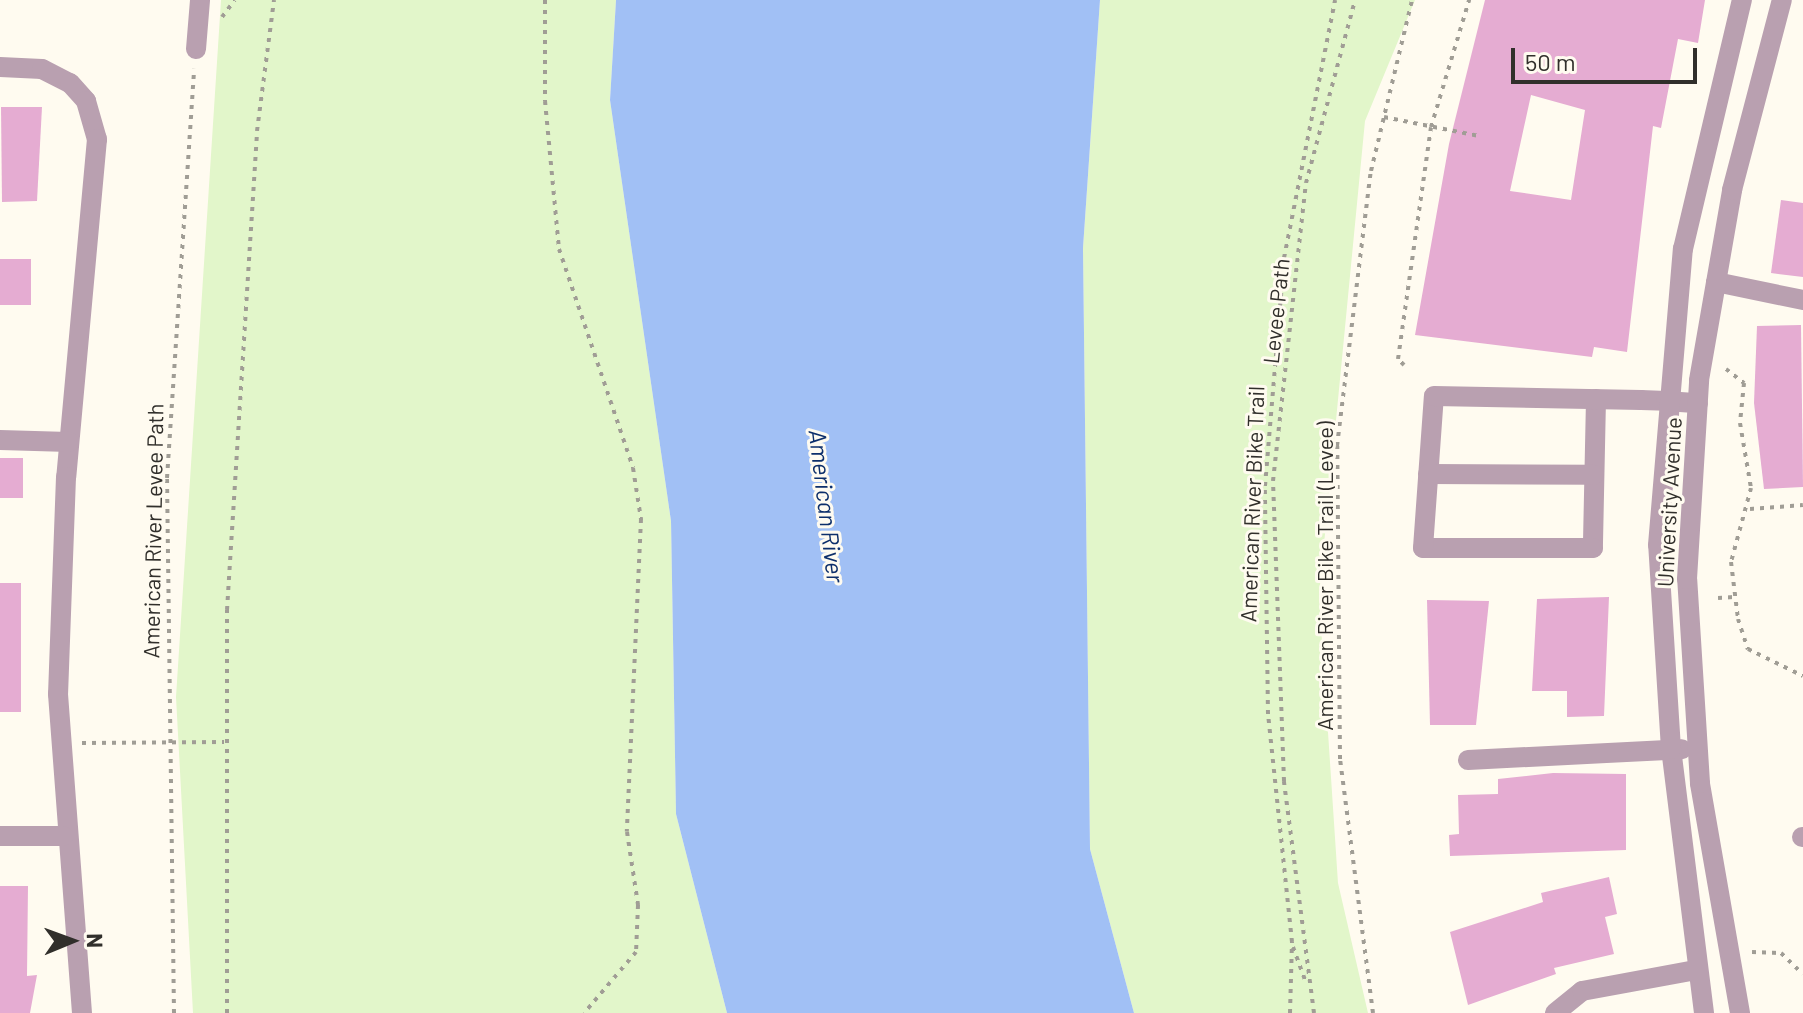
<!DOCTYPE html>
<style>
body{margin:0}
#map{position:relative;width:1803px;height:1013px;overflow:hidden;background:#fffbf0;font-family:Barlow,sans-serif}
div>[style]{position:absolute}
.green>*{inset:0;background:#e2f6ca}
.water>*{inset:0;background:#a1c0f5}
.building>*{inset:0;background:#e5acd2;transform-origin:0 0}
.path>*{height:4px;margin-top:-2px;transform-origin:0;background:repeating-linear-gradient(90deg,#a09d95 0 4px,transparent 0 10px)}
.minor>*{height:20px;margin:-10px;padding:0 10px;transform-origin:10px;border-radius:10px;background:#b9a0b0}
span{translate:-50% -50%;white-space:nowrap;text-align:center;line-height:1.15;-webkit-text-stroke:6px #fffbf0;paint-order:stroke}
.street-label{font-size:22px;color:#312f2b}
.water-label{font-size:24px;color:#0d2f6b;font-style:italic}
.north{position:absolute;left:32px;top:901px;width:80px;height:80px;-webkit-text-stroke:6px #fffbf0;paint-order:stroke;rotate:89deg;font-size:22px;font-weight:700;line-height:32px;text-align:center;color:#312f2b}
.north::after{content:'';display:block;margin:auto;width:28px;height:36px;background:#312f2b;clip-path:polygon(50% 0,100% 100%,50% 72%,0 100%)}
.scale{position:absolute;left:1511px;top:48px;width:186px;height:36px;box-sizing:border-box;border:4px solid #312f2b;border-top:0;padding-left:10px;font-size:24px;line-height:28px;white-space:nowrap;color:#312f2b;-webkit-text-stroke:6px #fffbf0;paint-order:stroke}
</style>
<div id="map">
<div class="green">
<i style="clip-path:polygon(221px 0,616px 0,610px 100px,671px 521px,676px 814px,727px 1013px,193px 1013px,176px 697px)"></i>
<i style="clip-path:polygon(1100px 0,1415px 0,1365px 121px,1319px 596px,1338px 883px,1368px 1013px,1134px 1013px,1090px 849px,1083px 248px)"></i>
</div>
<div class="water">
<i style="clip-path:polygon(616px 0,1100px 0,1083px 248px,1090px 849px,1134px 1013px,727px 1013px,676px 814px,671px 521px,610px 100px)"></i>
</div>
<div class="building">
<i style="clip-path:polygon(evenodd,1485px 0,1705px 0,1698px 43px,1678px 39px,1661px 128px,1653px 126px,1627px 352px,1594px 347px,1592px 357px,1415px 335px,1449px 144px,1485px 0,1531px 95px,1585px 110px,1571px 200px,1510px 191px,1531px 95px)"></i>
<i style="clip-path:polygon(1px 107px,42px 107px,37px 201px,2px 202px)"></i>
<i style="clip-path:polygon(1781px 200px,1803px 203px,1803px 277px,1771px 273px)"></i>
<i style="left:0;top:259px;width:31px;height:46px"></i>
<i style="clip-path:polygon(1801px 325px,1803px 487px,1764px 489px,1754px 403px,1757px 326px)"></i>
<i style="left:0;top:458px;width:23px;height:40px"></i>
<i style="left:0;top:583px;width:21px;height:129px"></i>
<i style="clip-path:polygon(1609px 597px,1604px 716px,1567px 717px,1567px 691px,1532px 691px,1537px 599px)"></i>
<i style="clip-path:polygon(1427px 600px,1489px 601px,1476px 725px,1430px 725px)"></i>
<i style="clip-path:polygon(1553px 773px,1626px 774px,1626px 850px,1450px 856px,1449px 835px,1459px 834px,1458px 795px,1498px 794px,1498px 779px)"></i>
<i style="clip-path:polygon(1609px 877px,1617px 914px,1605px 917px,1614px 954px,1554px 968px,1556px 974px,1468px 1005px,1450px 932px,1543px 902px,1541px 893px)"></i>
<i style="clip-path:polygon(0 886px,28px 886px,27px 976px,37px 975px,30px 1013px,0 1013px)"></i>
</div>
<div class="path">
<i style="left:545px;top:0;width:101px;rotate:90deg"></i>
<i style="left:545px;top:101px;width:149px;rotate:84.6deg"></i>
<i style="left:559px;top:249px;width:231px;rotate:71.3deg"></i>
<i style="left:633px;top:468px;width:52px;rotate:81.1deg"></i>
<i style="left:641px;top:519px;width:313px;rotate:92.6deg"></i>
<i style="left:627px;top:832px;width:74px;rotate:81.4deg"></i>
<i style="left:638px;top:905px;width:47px;rotate:92.4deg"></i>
<i style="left:636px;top:952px;width:80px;rotate:130.4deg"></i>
<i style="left:222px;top:17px;width:21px;rotate:-53deg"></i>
<i style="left:1384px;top:117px;width:97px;rotate:11.3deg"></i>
<i style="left:1404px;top:365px;width:8px;rotate:-135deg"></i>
<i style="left:1398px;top:359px;width:234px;rotate:-81.9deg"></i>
<i style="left:1431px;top:127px;width:133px;rotate:-73.3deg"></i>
<i style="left:1726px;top:369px;width:23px;rotate:38deg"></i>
<i style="left:1744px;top:383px;width:40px;rotate:95.7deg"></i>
<i style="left:1740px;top:423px;width:66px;rotate:80.4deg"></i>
<i style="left:1751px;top:488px;width:77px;rotate:105.1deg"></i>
<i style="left:1731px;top:562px;width:57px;rotate:83deg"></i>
<i style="left:1738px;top:619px;width:32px;rotate:72deg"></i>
<i style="left:1748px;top:649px;width:61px;rotate:26.1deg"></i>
<i style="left:1750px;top:509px;width:53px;rotate:-4.3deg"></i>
<i style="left:1718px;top:598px;width:16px;rotate:-4deg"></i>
<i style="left:82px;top:743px;width:142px;rotate:-0.4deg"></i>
<i style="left:1293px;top:947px;width:35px;rotate:70deg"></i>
<i style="left:1752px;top:952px;width:29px;rotate:2deg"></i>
<i style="left:1781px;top:953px;width:30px;rotate:44deg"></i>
<i style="left:174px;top:1013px;width:535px;rotate:-90.75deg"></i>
<i style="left:167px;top:478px;width:410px;rotate:-86.2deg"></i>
<i style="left:227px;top:1013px;width:403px;rotate:-90deg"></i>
<i style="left:227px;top:610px;width:480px;rotate:-86.4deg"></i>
<i style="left:257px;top:131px;width:132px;rotate:-82.6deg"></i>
<i style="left:1290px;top:1013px;width:71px;rotate:-88.4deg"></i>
<i style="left:1292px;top:942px;width:229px;rotate:-96deg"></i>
<i style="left:1268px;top:714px;width:228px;rotate:-90.8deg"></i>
<i style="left:1265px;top:486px;width:229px;rotate:-85.2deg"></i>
<i style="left:1284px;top:258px;width:263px;rotate:-78.8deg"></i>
<i style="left:1314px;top:1013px;width:234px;rotate:-97.4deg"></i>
<i style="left:1284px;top:781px;width:300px;rotate:-92.1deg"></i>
<i style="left:1273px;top:481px;width:300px;rotate:-83.7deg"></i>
<i style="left:1306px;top:183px;width:189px;rotate:-75deg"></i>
<i style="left:1373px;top:1013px;width:256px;rotate:-97.4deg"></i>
<i style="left:1340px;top:759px;width:313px;rotate:-90.5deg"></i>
<i style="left:1337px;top:446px;width:277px;rotate:-83deg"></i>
<i style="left:1371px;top:171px;width:176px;rotate:-76.5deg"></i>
</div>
<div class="minor">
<i style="left:196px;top:49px;width:49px;rotate:-85.3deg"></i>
<i style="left:0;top:67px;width:42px;rotate:2.7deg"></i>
<i style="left:42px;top:69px;width:31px;rotate:27deg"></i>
<i style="left:70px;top:83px;width:24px;rotate:48deg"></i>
<i style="left:86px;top:101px;width:40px;rotate:74deg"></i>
<i style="left:97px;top:139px;width:339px;rotate:95.2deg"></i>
<i style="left:66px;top:477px;width:217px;rotate:92.1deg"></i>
<i style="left:58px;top:694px;width:320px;rotate:85.7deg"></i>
<i style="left:1716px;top:282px;width:89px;rotate:11.7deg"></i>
<i style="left:1596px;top:399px;width:149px;rotate:91.2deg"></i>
<i style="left:1593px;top:548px;width:170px;rotate:180deg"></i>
<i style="left:1423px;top:548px;width:152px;rotate:-85.9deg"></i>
<i style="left:1434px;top:396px;width:207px;rotate:1.1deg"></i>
<i style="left:1641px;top:400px;width:25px;rotate:2deg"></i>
<i style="left:1666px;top:401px;width:32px;rotate:4deg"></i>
<i style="left:0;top:440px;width:69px;rotate:1.7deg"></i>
<i style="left:1428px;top:474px;width:166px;rotate:0.3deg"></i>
<i style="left:1468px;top:760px;width:214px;rotate:-2.9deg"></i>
<i style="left:0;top:836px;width:63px"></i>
<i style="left:1802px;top:837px;width:1px"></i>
<i style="left:1555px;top:1013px;width:35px;rotate:-39deg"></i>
<i style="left:1582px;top:991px;width:115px;rotate:-10.5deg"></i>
<i style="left:1704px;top:1013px;width:266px;rotate:-97.1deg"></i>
<i style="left:1671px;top:749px;width:204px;rotate:-93.6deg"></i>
<i style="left:1658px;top:545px;width:297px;rotate:-85.2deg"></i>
<i style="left:1683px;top:249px;width:256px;rotate:-76.7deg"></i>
<i style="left:1740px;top:1013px;width:233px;rotate:-99.9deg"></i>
<i style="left:1700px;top:783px;width:204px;rotate:-93.6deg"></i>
<i style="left:1687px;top:579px;width:199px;rotate:-86.5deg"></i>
<i style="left:1699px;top:380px;width:193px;rotate:-80.1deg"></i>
<i style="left:1732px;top:190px;width:196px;rotate:-75.3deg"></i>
</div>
<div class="street-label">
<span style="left:1276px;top:311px;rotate:-84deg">Levee Path</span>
<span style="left:1669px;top:502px;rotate:-87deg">University Avenue</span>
<span style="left:1252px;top:504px;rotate:-88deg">American River Bike Trail</span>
<span style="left:153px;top:531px;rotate:-89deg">American River Levee Path</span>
<span style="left:1325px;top:576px;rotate:-90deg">American River Bike Trail (Levee)</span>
</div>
<div class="water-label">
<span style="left:827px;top:506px;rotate:83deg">American River</span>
</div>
<div class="north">N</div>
<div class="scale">50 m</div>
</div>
